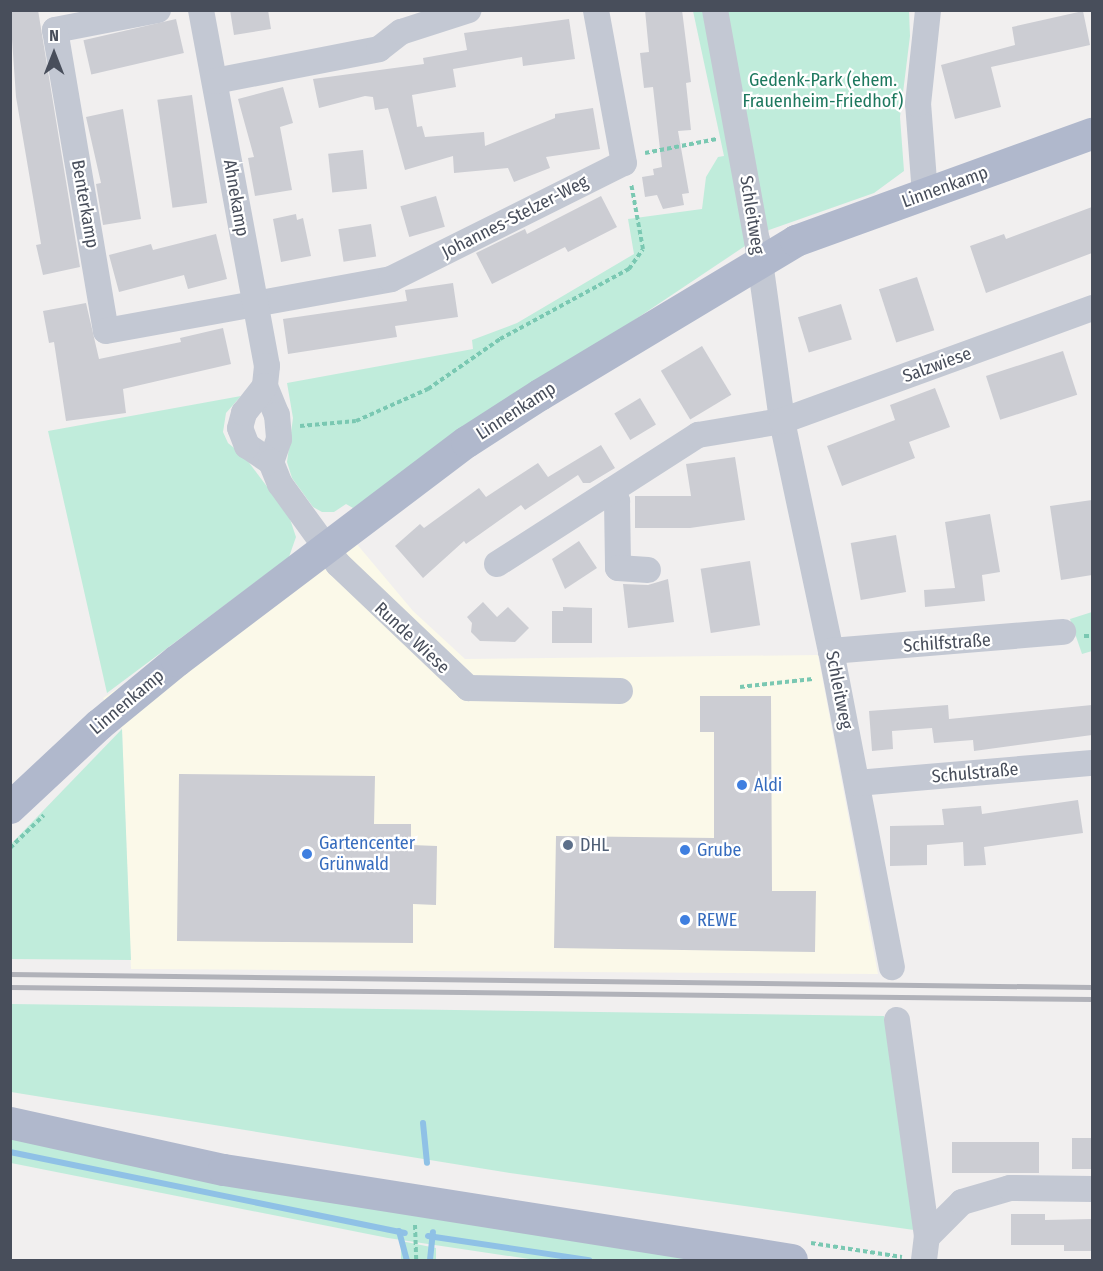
<!DOCTYPE html>
<meta charset="utf-8">
<style>
body{margin:0}
#map{position:relative;width:1103px;height:1271px;overflow:hidden;background:#f1efef;font-family:"Fira Sans Condensed",sans-serif}
div>[style]{position:absolute}
.commercial>*{inset:0;background:#fbf9e9}
.green>*{inset:0;background:#c0ecdb}
.stream>*{height:6px;margin:-3px;padding:0 3px;transform-origin:3px;border-radius:3px;background:#8fc1e6}
.building>*{inset:0;background:#cccdd3;transform-origin:0 0}
.path>*{height:4px;margin-top:-2px;transform-origin:0;background:repeating-linear-gradient(90deg,#7ac8b2 0 4.5px,transparent 0 7.5px)}
.minor>*{height:26px;margin:-13px;padding:0 13px;transform-origin:13px;border-radius:13px;background:#c3c8d3}
.major>*{height:32px;margin:-16px;padding:0 16px;transform-origin:16px;border-radius:16px;background:#b0b8cc}
.rail>*{height:4.5px;margin:-2.25px;padding:0 2.25px;transform-origin:2.25px;border-radius:2.25px;background:#b1b2b9}
.dots>*{width:16px;height:16px;translate:-50% -50%;box-sizing:border-box;border:3px solid #fff;border-radius:50%}
span{translate:-50% -50%;white-space:nowrap;text-align:center;line-height:1.15;-webkit-text-stroke:4.5px #fff;paint-order:stroke}
.park-label{font-size:18px;color:#1d785e}
.street-label{font-size:18px;color:#484e5b}
.shop-label{font-size:18px;color:#366cbe}
.left{translate:0 -50%;text-align:left}
.service-label{font-size:18px;color:#4e5e75}
.frame{position:absolute;inset:0;border:12px solid #484e5b;pointer-events:none}
.north{position:absolute;left:24px;top:24px;width:60px;height:60px;-webkit-text-stroke:4px #fff;paint-order:stroke;rotate:0deg;font-size:16px;font-weight:700;line-height:24px;text-align:center;color:#484e5b}
.north::after{content:'';display:block;margin:auto;width:21px;height:27px;background:#484e5b;clip-path:polygon(50% 0,100% 100%,50% 72%,0 100%)}
</style>
<div id="map">
<div class="commercial">
<i style="clip-path:polygon(340px 524px,413px 611px,465px 659px,818px 655px,878px 974px,131px 969px,122px 729px,103px 698px,154px 665px)"></i>
</div>
<div class="green">
<i style="clip-path:polygon(693px 11px,909px 11px,910px 36px,900px 117px,904px 171px,874px 193px,769px 230px,353px 508px,346px 504px,334px 512px,322px 512px,313px 507px,292px 478px,287px 462px,293px 418px,287px 383px,473px 349px,472px 340px,517px 323px,634px 254px,628px 219px,702px 209px,706px 177px,718px 157px,724px 156px)"></i>
<i style="clip-path:polygon(241px 396px,226px 413px,223px 432px,228px 443px,244px 456px,289px 516px,296px 537px,289px 557px,107px 693px,48px 431px)"></i>
<i style="clip-path:polygon(1092px 612px,1092px 651px,1082px 654px,1070px 619px)"></i>
<i style="clip-path:polygon(122px 729px,131px 960px,11px 959px,11px 844px)"></i>
<i style="clip-path:polygon(11px 1004px,884px 1016px,914px 1230px,510px 1173px,11px 1092px)"></i>
<i style="clip-path:polygon(11px 1132px,732px 1260px,536px 1260px,388px 1238px,11px 1163px)"></i>
<i style="clip-path:polygon(401px 1241px,436px 1248px,436px 1260px,401px 1260px)"></i>
</div>
<div class="stream">
<i style="left:423px;top:1123px;width:40px;rotate:84.3deg"></i>
<i style="left:10px;top:1152px;width:403px;rotate:11.6deg"></i>
<i style="left:399px;top:1231px;width:30px;rotate:75deg"></i>
<i style="left:428px;top:1236px;width:163px;rotate:8.5deg"></i>
<i style="left:430px;top:1260px;width:28px;rotate:-84deg"></i>
</div>
<div class="building">
<i style="clip-path:polygon(10px 10px,38px 10px,80px 267px,43px 275px,36px 245px,41px 244px,16px 97px)"></i>
<i style="clip-path:polygon(230px 10px,268px 10px,271px 29px,234px 35px)"></i>
<i style="clip-path:polygon(645px 10px,682px 10px,691px 82px,686px 83px,691px 130px,678px 131px,689px 193px,682px 194px,684px 205px,663px 209px,657px 195px,645px 197px,642px 177px,654px 175px,653px 169px,662px 167px,653px 87px,644px 88px,640px 53px,649px 52px)"></i>
<i style="clip-path:polygon(1083px 11px,1090px 45px,991px 67px,1001px 107px,955px 119px,941px 65px,1015px 45px,1012px 27px)"></i>
<i style="left:176px;top:19px;width:35px;height:95px;rotate:77deg"></i>
<i style="clip-path:polygon(569px 19px,575px 59px,523px 66px,522px 57px,453px 69px,456px 87px,412px 95px,417px 127px,422px 126px,425px 137px,484px 132px,485px 146px,555px 118px,555px 114px,593px 108px,600px 149px,546px 157px,550px 168px,514px 182px,508px 168px,454px 173px,453px 156px,405px 170px,388px 108px,375px 110px,373px 97px,365px 96px,319px 108px,313px 79px,424px 64px,423px 58px,467px 50px,464px 33px)"></i>
<i style="clip-path:polygon(283px 87px,293px 123px,280px 127px,292px 190px,255px 196px,248px 158px,254px 157px,238px 99px)"></i>
<i style="left:192px;top:95px;width:109px;height:35px;rotate:82deg"></i>
<i style="clip-path:polygon(123px 109px,141px 219px,103px 225px,96px 184px,101px 183px,86px 117px)"></i>
<i style="left:363px;top:150px;width:39px;height:35px;rotate:84deg"></i>
<i style="left:436px;top:196px;width:32px;height:37px;rotate:74deg"></i>
<i style="clip-path:polygon(601px 196px,617px 227px,568px 252px,565px 247px,492px 284px,476px 253px,525px 229px,527px 234px)"></i>
<i style="clip-path:polygon(1092px 207px,1092px 253px,986px 293px,970px 246px,1004px 234px,1006px 239px)"></i>
<i style="clip-path:polygon(296px 214px,297px 220px,303px 218px,311px 256px,281px 262px,273px 219px)"></i>
<i style="left:371px;top:224px;width:33px;height:33px;rotate:81deg"></i>
<i style="clip-path:polygon(216px 234px,227px 279px,188px 289px,184px 275px,119px 292px,109px 255px,151px 244px,153px 250px)"></i>
<i style="left:917px;top:277px;width:56px;height:40px;rotate:72deg"></i>
<i style="clip-path:polygon(453px 283px,458px 317px,395px 326px,397px 337px,288px 354px,283px 319px,407px 301px,405px 290px)"></i>
<i style="clip-path:polygon(86px 303px,99px 359px,181px 342px,180px 338px,223px 328px,231px 364px,123px 389px,126px 413px,66px 421px,54px 342px,49px 343px,43px 311px)"></i>
<i style="left:841px;top:304px;width:37px;height:45px;rotate:73deg"></i>
<i style="left:702px;top:346px;width:57px;height:48px;rotate:59deg"></i>
<i style="left:1063px;top:351px;width:46px;height:81px;rotate:72deg"></i>
<i style="clip-path:polygon(935px 388px,950px 427px,909px 442px,915px 458px,842px 486px,827px 446px,895px 420px,890px 405px)"></i>
<i style="left:640px;top:398px;width:31px;height:30px;rotate:59deg"></i>
<i style="clip-path:polygon(601px 445px,615px 468px,590px 483px,583px 483px,578px 475px,525px 510px,521px 505px,466px 544px,464px 541px,423px 578px,395px 546px,420px 524px,424px 528px,479px 488px,486px 497px,538px 463px,548px 477px)"></i>
<i style="clip-path:polygon(735px 457px,745px 520px,690px 528px,635px 528px,635px 496px,691px 496px,686px 464px)"></i>
<i style="clip-path:polygon(1092px 500px,1092px 575px,1061px 580px,1050px 506px)"></i>
<i style="clip-path:polygon(990px 514px,1000px 572px,982px 575px,985px 601px,925px 607px,924px 590px,955px 588px,945px 522px)"></i>
<i style="left:896px;top:535px;width:58px;height:46px;rotate:80deg"></i>
<i style="clip-path:polygon(579px 541px,597px 568px,565px 589px,552px 559px)"></i>
<i style="left:750px;top:561px;width:65px;height:50px;rotate:81deg"></i>
<i style="clip-path:polygon(668px 579px,674px 622px,628px 628px,623px 584px,648px 585px)"></i>
<i style="clip-path:polygon(483px 602px,497px 617px,508px 607px,529px 628px,515px 642px,480px 641px,471px 632px,472px 623px,467px 617px)"></i>
<i style="clip-path:polygon(563px 607px,592px 608px,592px 643px,552px 643px,552px 611px,563px 611px)"></i>
<i style="clip-path:polygon(700px 696px,771px 696px,772px 891px,816px 891px,815px 952px,554px 948px,556px 836px,714px 838px,714px 732px,700px 732px)"></i>
<i style="clip-path:polygon(948px 705px,949px 719px,1092px 705px,1092px 735px,974px 751px,973px 740px,934px 743px,932px 728px,892px 731px,893px 749px,872px 751px,869px 711px)"></i>
<i style="clip-path:polygon(179px 774px,375px 776px,374px 824px,411px 824px,411px 845px,437px 846px,436px 905px,413px 904px,413px 943px,177px 941px)"></i>
<i style="clip-path:polygon(1078px 800px,1083px 833px,984px 847px,986px 865px,964px 866px,963px 842px,927px 845px,927px 865px,890px 866px,890px 826px,944px 825px,942px 809px,981px 806px,982px 814px)"></i>
<i style="left:1072px;top:1138px;width:20px;height:31px"></i>
<i style="left:1039px;top:1142px;width:31px;height:87px;rotate:90deg"></i>
<i style="clip-path:polygon(1011px 1214px,1045px 1214px,1045px 1220px,1092px 1219px,1092px 1251px,1064px 1251px,1064px 1245px,1011px 1245px)"></i>
</div>
<div class="path">
<i style="left:645px;top:153px;width:73px;rotate:-11deg"></i>
<i style="left:300px;top:426px;width:56px;rotate:-5.1deg"></i>
<i style="left:356px;top:421px;width:79px;rotate:-24deg"></i>
<i style="left:428px;top:389px;width:88px;rotate:-34.8deg"></i>
<i style="left:500px;top:339px;width:147px;rotate:-28.5deg"></i>
<i style="left:629px;top:269px;width:24px;rotate:-55deg"></i>
<i style="left:643px;top:249px;width:67px;rotate:-100.3deg"></i>
<i style="left:1084px;top:636px;width:8px"></i>
<i style="left:740px;top:687px;width:73px;rotate:-6.3deg"></i>
<i style="left:10px;top:848px;width:47px;rotate:-44.1deg"></i>
<i style="left:415px;top:1225px;width:35px;rotate:88deg"></i>
<i style="left:811px;top:1243px;width:92px;rotate:8.7deg"></i>
</div>
<div class="minor">
<i style="left:158px;top:10px;width:105px;rotate:169deg"></i>
<i style="left:55px;top:30px;width:305px;rotate:80.4deg"></i>
<i style="left:106px;top:331px;width:290px;rotate:-10.3deg"></i>
<i style="left:391px;top:279px;width:260px;rotate:-26.5deg"></i>
<i style="left:624px;top:163px;width:156px;rotate:-100.4deg"></i>
<i style="left:201px;top:10px;width:362px;rotate:79.5deg"></i>
<i style="left:267px;top:366px;width:20px;rotate:96deg"></i>
<i style="left:715px;top:10px;width:234px;rotate:79.7deg"></i>
<i style="left:757px;top:240px;width:183px;rotate:82.1deg"></i>
<i style="left:782px;top:421px;width:235px;rotate:78deg"></i>
<i style="left:831px;top:651px;width:322px;rotate:79.1deg"></i>
<i style="left:215px;top:81px;width:167px;rotate:-11deg"></i>
<i style="left:379px;top:49px;width:28px;rotate:-38deg"></i>
<i style="left:401px;top:32px;width:71px;rotate:-17.9deg"></i>
<i style="left:925px;top:194px;width:90px;rotate:-94.4deg"></i>
<i style="left:918px;top:104px;width:95px;rotate:-83.9deg"></i>
<i style="left:265px;top:386px;width:31px;rotate:68deg"></i>
<i style="left:277px;top:415px;width:24px;rotate:85deg"></i>
<i style="left:279px;top:439px;width:24px;rotate:109deg"></i>
<i style="left:271px;top:462px;width:29px;rotate:-146deg"></i>
<i style="left:247px;top:446px;width:19px;rotate:-111deg"></i>
<i style="left:240px;top:428px;width:16px;rotate:-75deg"></i>
<i style="left:244px;top:413px;width:34px;rotate:-52deg"></i>
<i style="left:271px;top:462px;width:24px;rotate:68deg"></i>
<i style="left:280px;top:484px;width:99px;rotate:54.1deg"></i>
<i style="left:338px;top:564px;width:180px;rotate:43.6deg"></i>
<i style="left:468px;top:688px;width:152px;rotate:1.1deg"></i>
<i style="left:611px;top:491px;width:12px;rotate:59deg"></i>
<i style="left:617px;top:501px;width:67px;rotate:89.1deg"></i>
<i style="left:618px;top:568px;width:30px;rotate:4deg"></i>
<i style="left:497px;top:564px;width:239px;rotate:-32.7deg"></i>
<i style="left:698px;top:435px;width:85px;rotate:-9.5deg"></i>
<i style="left:782px;top:421px;width:330px;rotate:-20deg"></i>
<i style="left:831px;top:651px;width:233px;rotate:-4.7deg"></i>
<i style="left:857px;top:783px;width:236px;rotate:-4.9deg"></i>
<i style="left:897px;top:1020px;width:219px;rotate:82.1deg"></i>
<i style="left:924px;top:1260px;width:23px;rotate:-83deg"></i>
<i style="left:927px;top:1237px;width:49px;rotate:-45deg"></i>
<i style="left:962px;top:1202px;width:50px;rotate:-16.3deg"></i>
<i style="left:1010px;top:1188px;width:82px;rotate:0.7deg"></i>
</div>
<div class="major">
<i style="left:10px;top:808px;width:122px;rotate:-43deg"></i>
<i style="left:99px;top:725px;width:101px;rotate:-39.4deg"></i>
<i style="left:177px;top:661px;width:363px;rotate:-37.1deg"></i>
<i style="left:467px;top:442px;width:87px;rotate:-32.8deg"></i>
<i style="left:540px;top:395px;width:299px;rotate:-31deg"></i>
<i style="left:796px;top:241px;width:315px;rotate:-19.9deg"></i>
<i style="left:10px;top:1123px;width:219px;rotate:12.4deg"></i>
<i style="left:224px;top:1170px;width:575px;rotate:9deg"></i>
</div>
<div class="rail">
<i style="left:10px;top:974px;width:1082px;rotate:0.69deg"></i>
<i style="left:10px;top:987px;width:1082px;rotate:0.64deg"></i>
</div>
<div class="dots">
<i style="left:742px;top:785px;background:#3f7fe0"></i>
<i style="left:568px;top:845px;background:#5c6f8a"></i>
<i style="left:685px;top:850px;background:#3f7fe0"></i>
<i style="left:307px;top:854px;background:#3f7fe0"></i>
<i style="left:685px;top:920px;background:#3f7fe0"></i>
</div>
<div class="park-label">
<span style="left:823px;top:91px">Gedenk-Park (ehem.<br>Frauenheim-Friedhof)</span>
</div>
<div class="street-label">
<span style="left:945px;top:187px;rotate:-20deg">Linnenkamp</span>
<span style="left:236px;top:198px;rotate:80deg">Ahnekamp</span>
<span style="left:85px;top:204px;rotate:80deg">Benterkamp</span>
<span style="left:752px;top:215px;rotate:81deg">Schleitweg</span>
<span style="left:515px;top:217px;rotate:-27deg">Johannes-Stelzer-Weg</span>
<span style="left:937px;top:365px;rotate:-20deg">Salzwiese</span>
<span style="left:516px;top:411px;rotate:-33deg">Linnenkamp</span>
<span style="left:412px;top:638px;rotate:43deg">Runde Wiese</span>
<span style="left:947px;top:643px;rotate:-4deg">Schilfstraße</span>
<span style="left:839px;top:690px;rotate:79deg">Schleitweg</span>
<span style="left:127px;top:702px;rotate:-40deg">Linnenkamp</span>
<span style="left:975px;top:773px;rotate:-5deg">Schulstraße</span>
</div>
<div class="shop-label">
<span class="left" style="left:754px;top:785px">Aldi</span>
<span class="left" style="left:319px;top:854px">Gartencenter<br>Grünwald</span>
<span class="left" style="left:697px;top:850px">Grube</span>
<span class="left" style="left:697px;top:920px">REWE</span>
</div>
<div class="service-label">
<span class="left" style="left:580px;top:845px">DHL</span>
</div>
<div class="frame"></div>
<div class="north">N</div>
</div>
